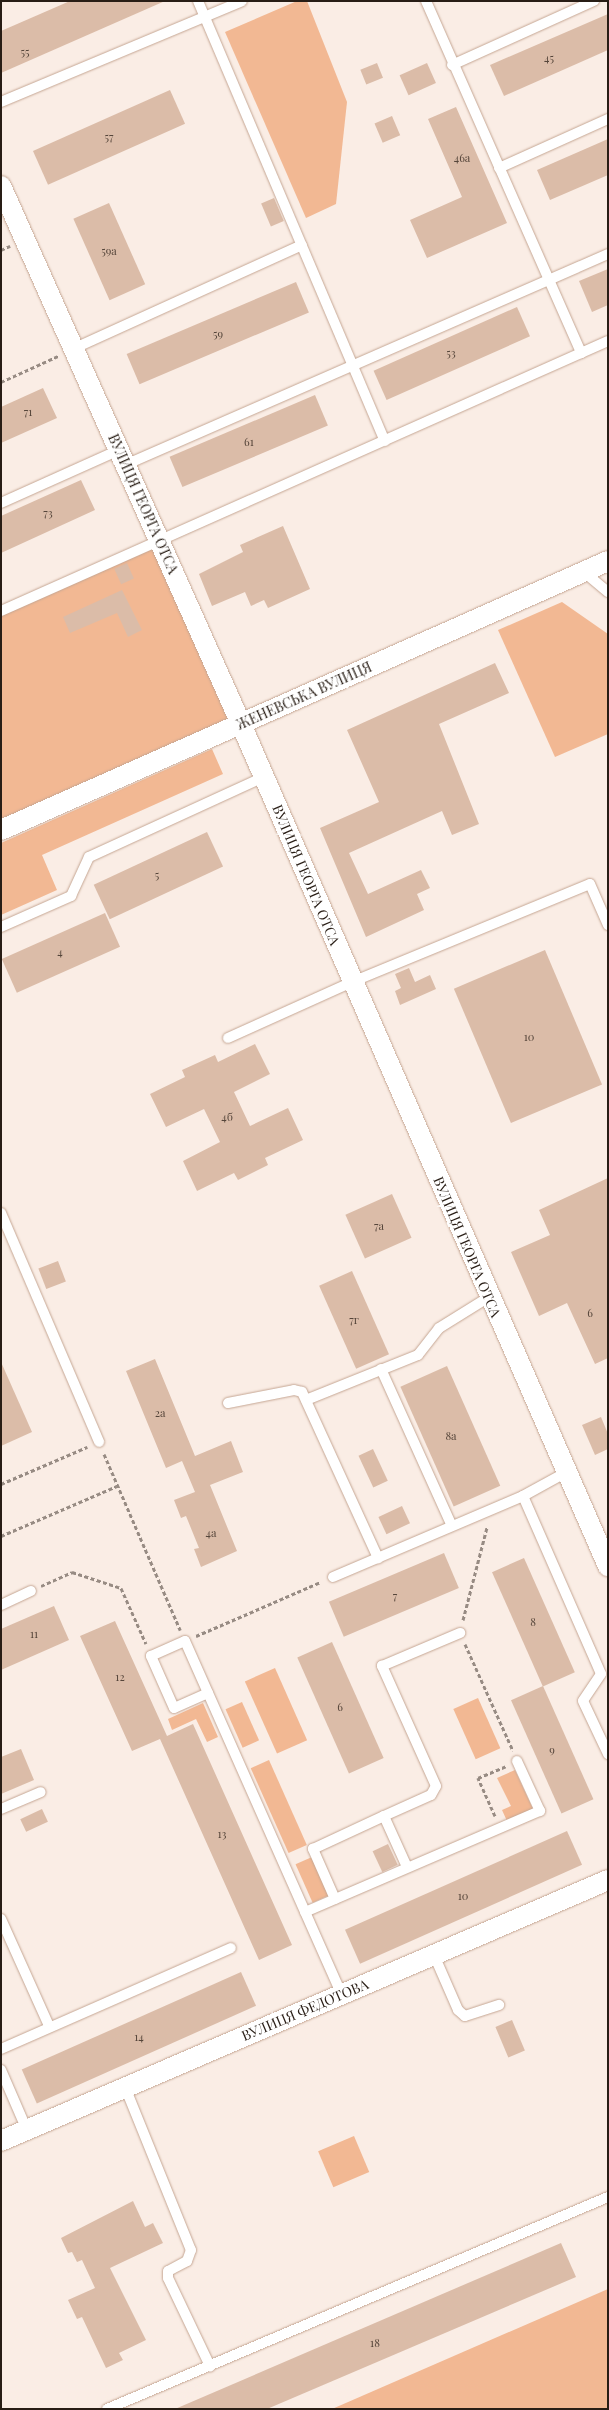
<!DOCTYPE html>
<meta charset="utf-8">
<style>
body{margin:0}
#map{position:relative;width:609px;height:2410px;overflow:hidden;background:#faede5;font-family:"Playfair Display",serif}
div>[style]{position:absolute}
.green>*{inset:0;background:#f2b893;transform-origin:0 0}
.building>*{inset:0;background:#dbbca8;transform-origin:0 0}
.path>*{height:3px;margin-top:-1.5px;transform-origin:0;background:repeating-linear-gradient(90deg,#978b83 0 4px,transparent 0 6.5px)}
.roads{filter:drop-shadow(0 0 1px #c5a693) drop-shadow(0 0 1px #c5a693)}
.service>*{height:10px;margin:-5px;padding:0 5px;transform-origin:5px;border-radius:5px;background:#fff}
.minor>*{height:20px;margin:-10px;padding:0 10px;transform-origin:10px;border-radius:10px;background:#fff}
span{translate:-50% -50%;white-space:nowrap;text-align:center;line-height:1.15;-webkit-text-stroke:4.5px #fff;paint-order:stroke}
.number-label{font-size:11px;color:#55453a}
.number-label span{-webkit-text-stroke-width:0}
.street-label{font-size:14px;color:#281d15}
.frame{position:absolute;inset:0;border:2px solid #281d15;pointer-events:none}
</style>
<div id="map">
<div class="green">
<i style="clip-path:polygon(297px 1px,307px 1px,347px 102px,336px 204px,306px 218px,225px 32px)"></i>
<i style="clip-path:polygon(160px 543px,241px 724px,1px 830px,1px 611px)"></i>
<i style="clip-path:polygon(562px 602px,608px 634px,608px 734px,555px 757px,498px 630px)"></i>
<i style="clip-path:polygon(212px 749px,223px 774px,42px 855px,57px 890px,1px 915px,1px 843px)"></i>
<i style="left:275px;top:1668px;width:79px;height:33px;rotate:66deg"></i>
<i style="left:478px;top:1698px;width:55px;height:27px;rotate:66deg"></i>
<i style="left:242px;top:1702px;width:42px;height:18px;rotate:66deg"></i>
<i style="clip-path:polygon(203px 1703px,218px 1737px,207px 1742px,196px 1719px,172px 1730px,168px 1719px)"></i>
<i style="left:269px;top:1760px;width:93px;height:20px;rotate:66deg"></i>
<i style="clip-path:polygon(515px 1770px,533px 1809px,507px 1821px,502px 1810px,511px 1806px,497px 1778px)"></i>
<i style="left:312px;top:1857px;width:42px;height:18px;rotate:66deg"></i>
<i style="left:354px;top:2136px;width:39px;height:39px;rotate:67deg"></i>
<i style="clip-path:polygon(608px 2289px,608px 2409px,332px 2409px)"></i>
</div>
<div class="building">
<i style="clip-path:polygon(70px 1px,165px 1px,1px 73px,1px 31px)"></i>
<i style="clip-path:polygon(608px 14px,608px 50px,504px 96px,490px 65px)"></i>
<i style="left:377px;top:63px;width:16px;height:18px;rotate:68deg"></i>
<i style="left:427px;top:63px;width:22px;height:30px;rotate:66deg"></i>
<i style="left:170px;top:90px;width:37px;height:150px;rotate:66deg"></i>
<i style="clip-path:polygon(456px 107px,507px 223px,427px 258px,410px 220px,462px 197px,428px 119px)"></i>
<i style="left:392px;top:116px;width:21px;height:19px;rotate:67deg"></i>
<i style="clip-path:polygon(608px 139px,608px 175px,550px 200px,537px 170px)"></i>
<i style="left:274px;top:198px;width:25px;height:14px;rotate:67deg"></i>
<i style="left:109px;top:203px;width:89px;height:39px;rotate:66deg"></i>
<i style="clip-path:polygon(608px 269px,608px 305px,592px 312px,579px 281px)"></i>
<i style="left:296px;top:282px;width:33px;height:184px;rotate:67deg"></i>
<i style="left:517px;top:307px;width:32px;height:157px;rotate:66deg"></i>
<i style="clip-path:polygon(43px 388px,57px 418px,1px 443px,1px 407px)"></i>
<i style="left:315px;top:395px;width:33px;height:158px;rotate:67deg"></i>
<i style="clip-path:polygon(81px 480px,95px 510px,1px 553px,1px 516px)"></i>
<i style="clip-path:polygon(283px 526px,310px 589px,268px 608px,264px 600px,251px 606px,245px 592px,212px 606px,199px 574px,243px 552px,240px 545px)"></i>
<i style="left:127px;top:563px;width:17px;height:14px;rotate:66deg"></i>
<i style="clip-path:polygon(122px 590px,142px 630px,128px 637px,117px 613px,70px 633px,63px 617px)"></i>
<i style="clip-path:polygon(495px 663px,509px 693px,439px 724px,479px 824px,452px 835px,442px 811px,349px 853px,368px 894px,421px 870px,430px 888px,417px 894px,424px 910px,366px 937px,320px 828px,379px 802px,347px 730px)"></i>
<i style="left:207px;top:832px;width:38px;height:125px;rotate:65deg"></i>
<i style="left:105px;top:913px;width:37px;height:113px;rotate:66deg"></i>
<i style="left:545px;top:950px;width:146px;height:99px;rotate:67deg"></i>
<i style="clip-path:polygon(409px 968px,415px 982px,430px 975px,436px 989px,400px 1005px,395px 991px,401px 988px,395px 974px)"></i>
<i style="clip-path:polygon(255px 1044px,270px 1074px,234px 1092px,250px 1126px,288px 1108px,303px 1140px,265px 1158px,268px 1165px,238px 1180px,234px 1173px,197px 1191px,183px 1161px,220px 1142px,204px 1109px,166px 1127px,150px 1094px,185px 1077px,182px 1070px,215px 1055px,218px 1062px)"></i>
<i style="clip-path:polygon(608px 1178px,608px 1358px,595px 1364px,567px 1303px,539px 1316px,511px 1252px,550px 1235px,539px 1210px)"></i>
<i style="left:392px;top:1194px;width:48px;height:51px;rotate:66deg"></i>
<i style="left:58px;top:1261px;width:22px;height:21px;rotate:69deg"></i>
<i style="left:352px;top:1271px;width:91px;height:36px;rotate:66deg"></i>
<i style="clip-path:polygon(155px 1359px,195px 1456px,231px 1441px,243px 1472px,210px 1485px,237px 1551px,201px 1567px,194px 1549px,199px 1548px,186px 1516px,181px 1518px,174px 1500px,195px 1492px,182px 1461px,166px 1468px,126px 1371px)"></i>
<i style="clip-path:polygon(1px 1362px,32px 1432px,1px 1446px)"></i>
<i style="left:447px;top:1366px;width:131px;height:51px;rotate:66deg"></i>
<i style="clip-path:polygon(601px 1417px,608px 1434px,608px 1449px,595px 1455px,582px 1425px)"></i>
<i style="left:373px;top:1449px;width:35px;height:16px;rotate:65deg"></i>
<i style="left:402px;top:1506px;width:19px;height:26px;rotate:65deg"></i>
<i style="left:444px;top:1553px;width:38px;height:125px;rotate:67deg"></i>
<i style="left:524px;top:1558px;width:125px;height:35px;rotate:66deg"></i>
<i style="clip-path:polygon(54px 1606px,69px 1640px,1px 1670px,1px 1629px)"></i>
<i style="clip-path:polygon(115px 1621px,167px 1736px,193px 1724px,292px 1945px,259px 1960px,160px 1739px,132px 1751px,80px 1636px)"></i>
<i style="left:332px;top:1642px;width:127px;height:38px;rotate:66deg"></i>
<i style="left:543px;top:1686px;width:124px;height:35px;rotate:66deg"></i>
<i style="clip-path:polygon(21px 1749px,34px 1780px,1px 1794px,1px 1757px)"></i>
<i style="left:42px;top:1809px;width:14px;height:24px;rotate:65deg"></i>
<i style="left:567px;top:1831px;width:37px;height:243px;rotate:66deg"></i>
<i style="left:388px;top:1844px;width:23px;height:17px;rotate:65deg"></i>
<i style="left:241px;top:1972px;width:37px;height:240px;rotate:66deg"></i>
<i style="left:512px;top:2020px;width:33px;height:18px;rotate:67deg"></i>
<i style="clip-path:polygon(133px 2201px,145px 2227px,153px 2223px,163px 2243px,110px 2268px,146px 2340px,119px 2353px,123px 2360px,106px 2368px,82px 2317px,77px 2319px,68px 2300px,95px 2288px,82px 2260px,77px 2262px,72px 2252px,68px 2253px,61px 2238px)"></i>
<i style="clip-path:polygon(561px 2243px,576px 2277px,267px 2409px,175px 2409px)"></i>
</div>
<div class="path">
<i style="left:1px;top:250px;width:10px;rotate:-24deg"></i>
<i style="left:1px;top:382px;width:63px;rotate:-24.5deg"></i>
<i style="left:104px;top:1454px;width:192px;rotate:66.6deg"></i>
<i style="left:1px;top:1484px;width:94px;rotate:-23.3deg"></i>
<i style="left:1px;top:1536px;width:126px;rotate:-23.3deg"></i>
<i style="left:41px;top:1586px;width:34px;rotate:-24deg"></i>
<i style="left:72px;top:1572px;width:52px;rotate:18.1deg"></i>
<i style="left:121px;top:1588px;width:61px;rotate:65.9deg"></i>
<i style="left:463px;top:1620px;width:96px;rotate:-75.5deg"></i>
<i style="left:196px;top:1636px;width:136px;rotate:-23.4deg"></i>
<i style="left:465px;top:1644px;width:117px;rotate:65.8deg"></i>
<i style="left:495px;top:1816px;width:42px;rotate:-114.1deg"></i>
<i style="left:478px;top:1778px;width:30px;rotate:-23deg"></i>
</div>
<div class="roads">
<div class="service">
<i style="left:198px;top:1px;width:478px;rotate:67deg"></i>
<i style="left:426px;top:1px;width:385px;rotate:66.2deg"></i>
<i style="left:452px;top:65px;width:156px;rotate:-24.3deg"></i>
<i style="left:1px;top:102px;width:261px;rotate:-22.7deg"></i>
<i style="left:499px;top:168px;width:120px;rotate:-24.2deg"></i>
<i style="left:75px;top:348px;width:249px;rotate:-24.4deg"></i>
<i style="left:125px;top:465px;width:527px;rotate:-23.6deg"></i>
<i style="left:1px;top:503px;width:129px;rotate:-24.2deg"></i>
<i style="left:584px;top:572px;width:31px;rotate:40deg"></i>
<i style="left:1px;top:611px;width:664px;rotate:-23.98deg"></i>
<i style="left:1px;top:927px;width:77px;rotate:-23.9deg"></i>
<i style="left:71px;top:896px;width:43px;rotate:-65.2deg"></i>
<i style="left:89px;top:857px;width:192px;rotate:-24.6deg"></i>
<i style="left:228px;top:1038px;width:136px;rotate:-24.3deg"></i>
<i style="left:352px;top:982px;width:257px;rotate:-22.4deg"></i>
<i style="left:590px;top:884px;width:45px;rotate:66.3deg"></i>
<i style="left:1px;top:1213px;width:249px;rotate:66.8deg"></i>
<i style="left:381px;top:1369px;width:172px;rotate:65.7deg"></i>
<i style="left:306px;top:1400px;width:121px;rotate:-21.9deg"></i>
<i style="left:418px;top:1355px;width:34px;rotate:-52deg"></i>
<i style="left:439px;top:1328px;width:59px;rotate:-31.8deg"></i>
<i style="left:228px;top:1403px;width:67px;rotate:-11.1deg"></i>
<i style="left:294px;top:1390px;width:8px;rotate:14deg"></i>
<i style="left:302px;top:1392px;width:183px;rotate:65.4deg"></i>
<i style="left:523px;top:1496px;width:194px;rotate:66.3deg"></i>
<i style="left:601px;top:1674px;width:32px;rotate:124deg"></i>
<i style="left:583px;top:1701px;width:59px;rotate:64.7deg"></i>
<i style="left:333px;top:1577px;width:207px;rotate:-23.1deg"></i>
<i style="left:523px;top:1496px;width:48px;rotate:-28.7deg"></i>
<i style="left:1px;top:1605px;width:33px;rotate:-25deg"></i>
<i style="left:208px;top:1693px;width:37px;rotate:156deg"></i>
<i style="left:174px;top:1708px;width:57px;rotate:-113.9deg"></i>
<i style="left:151px;top:1656px;width:37px;rotate:-24deg"></i>
<i style="left:185px;top:1641px;width:387px;rotate:66.1deg"></i>
<i style="left:1px;top:1809px;width:43px;rotate:-23deg"></i>
<i style="left:407px;top:1867px;width:56px;rotate:-114.3deg"></i>
<i style="left:384px;top:1816px;width:51px;rotate:-24.1deg"></i>
<i style="left:431px;top:1795px;width:10px;rotate:-61deg"></i>
<i style="left:436px;top:1786px;width:132px;rotate:-114.2deg"></i>
<i style="left:382px;top:1666px;width:85px;rotate:-22.9deg"></i>
<i style="left:335px;top:1899px;width:55px;rotate:-113.7deg"></i>
<i style="left:313px;top:1849px;width:78px;rotate:-24.9deg"></i>
<i style="left:305px;top:1912px;width:256px;rotate:-23.3deg"></i>
<i style="left:540px;top:1811px;width:55px;rotate:-114.7deg"></i>
<i style="left:1px;top:1919px;width:117px;rotate:65.8deg"></i>
<i style="left:434px;top:1955px;width:60px;rotate:66.4deg"></i>
<i style="left:458px;top:2010px;width:9px;rotate:41deg"></i>
<i style="left:465px;top:2016px;width:36px;rotate:-18deg"></i>
<i style="left:1px;top:2049px;width:251px;rotate:-23.7deg"></i>
<i style="left:1px;top:2070px;width:65px;rotate:66.6deg"></i>
<i style="left:125px;top:2087px;width:176px;rotate:68deg"></i>
<i style="left:191px;top:2250px;width:12px;rotate:110deg"></i>
<i style="left:187px;top:2261px;width:21px;rotate:152deg"></i>
<i style="left:168px;top:2271px;width:7px;rotate:90deg"></i>
<i style="left:168px;top:2278px;width:98px;rotate:64.5deg"></i>
<i style="left:107px;top:2409px;width:544px;rotate:-22.94deg"></i>
</div>
<div class="minor">
<i style="left:1px;top:186px;width:589px;rotate:65.96deg"></i>
<i style="left:241px;top:724px;width:919px;rotate:66.45deg"></i>
<i style="left:1px;top:830px;width:664px;rotate:-23.9deg"></i>
<i style="left:1px;top:2141px;width:661px;rotate:-23.27deg"></i>
</div>
</div>
<div class="number-label">
<span style="left:25px;top:52px">55</span>
<span style="left:549px;top:58px">45</span>
<span style="left:109px;top:137px">57</span>
<span style="left:462px;top:158px">46а</span>
<span style="left:109px;top:251px">59а</span>
<span style="left:218px;top:334px">59</span>
<span style="left:451px;top:353px">53</span>
<span style="left:28px;top:412px">71</span>
<span style="left:249px;top:442px">61</span>
<span style="left:48px;top:513px">73</span>
<span style="left:157px;top:875px">5</span>
<span style="left:60px;top:952px">4</span>
<span style="left:529px;top:1037px">10</span>
<span style="left:227px;top:1117px">4б</span>
<span style="left:379px;top:1226px">7а</span>
<span style="left:590px;top:1313px">6</span>
<span style="left:354px;top:1320px">7г</span>
<span style="left:160px;top:1413px">2а</span>
<span style="left:451px;top:1436px">8а</span>
<span style="left:211px;top:1533px">4а</span>
<span style="left:395px;top:1596px">7</span>
<span style="left:533px;top:1622px">8</span>
<span style="left:34px;top:1634px">11</span>
<span style="left:120px;top:1677px">12</span>
<span style="left:340px;top:1707px">6</span>
<span style="left:552px;top:1750px">9</span>
<span style="left:222px;top:1834px">13</span>
<span style="left:463px;top:1896px">10</span>
<span style="left:139px;top:2037px">14</span>
<span style="left:375px;top:2343px">18</span>
</div>
<div class="street-label">
<span style="left:143px;top:504px;rotate:66deg">ВУЛИЦЯ ГЕОРГА ОТСА</span>
<span style="left:304px;top:696px;rotate:-24deg">ЖЕНЕВСЬКА ВУЛИЦЯ</span>
<span style="left:306px;top:875px;rotate:67deg">ВУЛИЦЯ ГЕОРГА ОТСА</span>
<span style="left:467px;top:1247px;rotate:67deg">ВУЛИЦЯ ГЕОРГА ОТСА</span>
<span style="left:305px;top:2010px;rotate:-23deg">ВУЛИЦЯ ФЕДОТОВА</span>
</div>
<div class="frame"></div>
</div>
